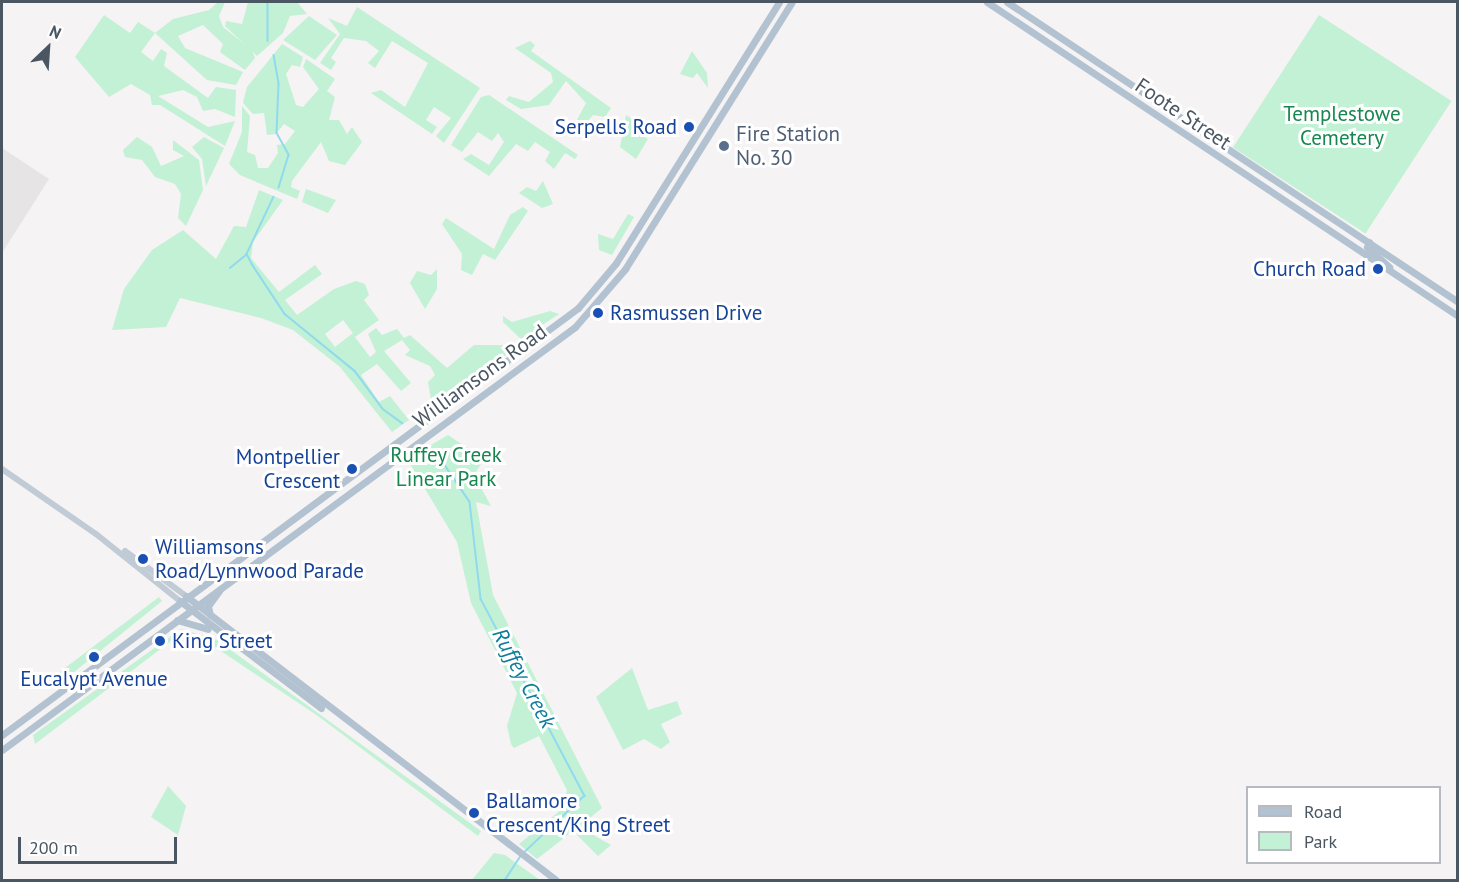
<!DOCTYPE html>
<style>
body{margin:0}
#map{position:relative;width:1459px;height:882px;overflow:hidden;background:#f5f3f3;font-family:"PT Sans",sans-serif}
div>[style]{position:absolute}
.education>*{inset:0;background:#e6e4e5}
.green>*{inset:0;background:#c3f1d5;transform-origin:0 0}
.stream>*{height:1.5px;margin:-0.75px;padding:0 0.75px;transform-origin:0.75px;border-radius:0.75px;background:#90daee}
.secondary>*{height:6px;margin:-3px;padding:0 3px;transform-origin:3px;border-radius:3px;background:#c1cbd6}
.primary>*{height:7px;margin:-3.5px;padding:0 3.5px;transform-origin:3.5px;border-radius:3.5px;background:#b3c2d1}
.dots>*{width:16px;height:16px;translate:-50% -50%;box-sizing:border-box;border:3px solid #fff;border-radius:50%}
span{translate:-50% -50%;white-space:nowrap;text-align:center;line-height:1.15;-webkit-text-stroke:6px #fff;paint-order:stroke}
.street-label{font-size:21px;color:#4a5661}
.park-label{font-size:21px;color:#17864f}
.transit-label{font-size:21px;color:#164399}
.right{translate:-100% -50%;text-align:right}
.left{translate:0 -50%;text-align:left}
.service-label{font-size:21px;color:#4e5e75}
.water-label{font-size:22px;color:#0c7c9b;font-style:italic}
.frame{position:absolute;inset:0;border:3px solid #4a5661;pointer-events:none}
.legend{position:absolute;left:1246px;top:786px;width:195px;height:78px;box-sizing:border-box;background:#fff;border:2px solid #b7bbc0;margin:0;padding:8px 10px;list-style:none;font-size:18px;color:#4a5661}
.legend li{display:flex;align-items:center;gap:12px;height:30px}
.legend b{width:30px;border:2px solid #b7bbc0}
.north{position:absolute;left:18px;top:18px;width:60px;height:60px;-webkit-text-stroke:4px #fff;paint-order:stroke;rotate:25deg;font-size:16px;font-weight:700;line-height:24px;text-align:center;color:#4a5661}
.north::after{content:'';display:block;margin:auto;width:21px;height:27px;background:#4a5661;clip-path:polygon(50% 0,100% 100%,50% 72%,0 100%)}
.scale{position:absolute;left:18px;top:837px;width:159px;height:27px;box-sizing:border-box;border:3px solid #4a5661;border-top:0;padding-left:8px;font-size:18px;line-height:21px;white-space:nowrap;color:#4a5661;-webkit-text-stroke:4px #fff;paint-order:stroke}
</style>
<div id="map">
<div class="education">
<i style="clip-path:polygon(2px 148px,49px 179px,2px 253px)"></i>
</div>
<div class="green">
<i style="clip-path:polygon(218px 2px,225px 2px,219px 16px,223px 27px,252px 50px,255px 58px,245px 70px,220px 52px,223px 44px,203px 25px,178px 36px,185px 48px,243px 72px,236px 85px,207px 80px,155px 33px,141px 52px,153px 61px,161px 49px,167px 53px,164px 66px,208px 98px,216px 87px,236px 90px,235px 117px,215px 109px,203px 111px,197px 97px,183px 90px,158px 96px,208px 127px,235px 121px,225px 146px,160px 105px,152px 105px,150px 95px,131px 84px,109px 97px,75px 57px,104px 15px,130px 33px,138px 22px,155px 33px,173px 19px,209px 10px)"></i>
<i style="clip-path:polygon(248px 2px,297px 2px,307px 14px,290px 16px,283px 33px,257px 56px,225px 26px,226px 21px,242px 24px)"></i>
<i style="clip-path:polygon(357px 7px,480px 88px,444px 143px,436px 136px,451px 118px,434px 107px,426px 120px,437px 127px,432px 134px,371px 93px,381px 90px,405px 107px,428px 63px,392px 41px,375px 68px,368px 63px,379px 51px,366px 41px,344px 38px,331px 58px,336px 62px,331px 70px,320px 63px,340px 34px,328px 18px,347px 26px)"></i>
<i style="left:1319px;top:15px;width:158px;height:158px;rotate:33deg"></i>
<i style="clip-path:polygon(309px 16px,337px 35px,315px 60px,283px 40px)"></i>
<i style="clip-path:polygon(530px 41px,535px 45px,531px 51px,611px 108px,605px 117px,593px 115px,580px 130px,571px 131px,586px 103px,566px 81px,549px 105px,521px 109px,506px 100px,509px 96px,529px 102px,553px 82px,551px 73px,515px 48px)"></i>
<i style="clip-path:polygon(282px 44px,303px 57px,300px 67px,292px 65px,286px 74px,296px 105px,303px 107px,319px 89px,303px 67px,306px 59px,335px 79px,327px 91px,335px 97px,329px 120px,339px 120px,347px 134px,352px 127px,362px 142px,345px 165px,329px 161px,321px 142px,292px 181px,291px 187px,300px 191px,297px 199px,240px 175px,229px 164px,242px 132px,242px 106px,250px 116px,247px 152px,255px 155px,258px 168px,268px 168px,278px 153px,277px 145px,285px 144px,295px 131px,284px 124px,276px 134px,267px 135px,264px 113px,253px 114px,243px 103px,247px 87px)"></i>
<i style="clip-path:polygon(692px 51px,707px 73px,708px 88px,697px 73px,693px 78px,680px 74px)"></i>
<i style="clip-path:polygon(489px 95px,578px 155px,575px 159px,565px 153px,554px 169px,545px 161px,550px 152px,535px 142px,528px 151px,516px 144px,489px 176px,463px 159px,471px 154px,489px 165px,504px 142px,498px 133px,492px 141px,478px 132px,462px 152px,451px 145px,481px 97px)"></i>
<i style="clip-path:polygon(626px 115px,641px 125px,637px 133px,648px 139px,636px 159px,620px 147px)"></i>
<i style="clip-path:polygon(137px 137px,152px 147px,161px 166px,184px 156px,173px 150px,173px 140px,199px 160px,203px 190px,186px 226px,178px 218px,181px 194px,175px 184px,155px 177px,142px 160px,125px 157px,123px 150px)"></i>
<i style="clip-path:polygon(204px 137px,224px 148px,206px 186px,202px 159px,192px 147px)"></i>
<i style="clip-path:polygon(543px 181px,553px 204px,542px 208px,519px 193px,527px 187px,536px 191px)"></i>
<i style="clip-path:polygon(306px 189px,336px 200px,328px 213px,302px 202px)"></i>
<i style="clip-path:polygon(evenodd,259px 190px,283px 200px,253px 242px,251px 258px,279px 292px,315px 265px,322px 274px,285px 300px,297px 315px,334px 289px,356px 281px,365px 284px,369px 295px,364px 300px,379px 320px,355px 337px,370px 357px,376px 352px,368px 334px,376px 328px,382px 335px,397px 329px,404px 338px,410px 335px,447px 368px,474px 345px,502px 345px,509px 353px,432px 405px,428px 382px,435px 375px,430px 366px,405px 355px,410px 350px,402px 340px,384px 351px,411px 383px,401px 391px,377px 364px,361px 375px,379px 402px,390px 396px,409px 420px,392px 432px,340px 367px,293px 330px,261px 318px,180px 298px,166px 327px,112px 330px,124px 289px,152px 250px,183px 230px,216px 259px,234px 226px,246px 227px,259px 190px,343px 320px,353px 333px,335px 347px,325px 334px,343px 320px)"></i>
<i style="clip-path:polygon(523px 207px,528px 211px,495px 260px,483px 254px,472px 275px,461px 270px,462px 254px,442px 224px,446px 218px,494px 249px,510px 215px)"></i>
<i style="clip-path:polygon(628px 214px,634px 217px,612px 255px,599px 250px,598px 234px,613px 239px)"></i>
<i style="clip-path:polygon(437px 269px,437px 289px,425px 309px,410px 283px,417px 271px,431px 275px)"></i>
<i style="clip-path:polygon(550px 311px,559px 314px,521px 339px,503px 322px,503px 316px,512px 322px)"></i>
<i style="clip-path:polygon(448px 435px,484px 459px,474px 475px,491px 506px,476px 502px,493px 595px,602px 808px,586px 821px,595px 836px,611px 845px,598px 856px,573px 831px,537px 859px,519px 844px,562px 809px,567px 790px,539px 736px,514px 748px,511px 744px,507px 726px,517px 693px,471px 603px,457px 542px,407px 459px)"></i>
<i style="clip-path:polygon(159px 597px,162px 601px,63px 681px,53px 677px)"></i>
<i style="clip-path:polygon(181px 629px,217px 640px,481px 831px,478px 836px,318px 716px,197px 635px,179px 635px,35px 744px,33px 735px)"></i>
<i style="clip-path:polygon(632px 668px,648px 710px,677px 701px,682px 714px,661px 724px,670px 742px,661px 749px,644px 739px,623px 750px,596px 697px)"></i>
<i style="clip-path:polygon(168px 786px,186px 806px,178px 835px,151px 817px)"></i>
<i style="clip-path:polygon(494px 853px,505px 855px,540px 880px,472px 880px)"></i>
</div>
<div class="stream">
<i style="left:268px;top:2px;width:39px;rotate:90deg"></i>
<i style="left:274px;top:55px;width:29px;rotate:80deg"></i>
<i style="left:279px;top:84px;width:49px;rotate:92.3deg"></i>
<i style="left:277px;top:133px;width:25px;rotate:61deg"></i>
<i style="left:289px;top:155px;width:34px;rotate:107deg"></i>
<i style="left:274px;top:197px;width:63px;rotate:115.3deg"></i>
<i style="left:247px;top:254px;width:11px;rotate:63deg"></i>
<i style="left:252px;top:264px;width:60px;rotate:56.6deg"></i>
<i style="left:285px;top:314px;width:90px;rotate:39.2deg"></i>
<i style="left:355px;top:371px;width:47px;rotate:53.6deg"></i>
<i style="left:383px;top:409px;width:24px;rotate:36deg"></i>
<i style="left:230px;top:268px;width:21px;rotate:-39deg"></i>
<i style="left:436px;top:452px;width:60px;rotate:55.8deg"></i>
<i style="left:470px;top:502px;width:98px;rotate:83.5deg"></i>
<i style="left:481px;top:599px;width:223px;rotate:62.2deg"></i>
<i style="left:585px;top:796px;width:83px;rotate:136.9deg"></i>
<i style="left:505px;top:880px;width:27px;rotate:-57deg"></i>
</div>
<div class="secondary">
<i style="left:2px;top:469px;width:114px;rotate:34.7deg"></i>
<i style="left:96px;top:534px;width:107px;rotate:38.6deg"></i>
<i style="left:125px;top:551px;width:76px;rotate:36.4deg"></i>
</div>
<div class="primary">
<i style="left:987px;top:2px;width:566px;rotate:33.69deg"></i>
<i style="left:1007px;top:2px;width:542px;rotate:33.63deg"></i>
<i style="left:1369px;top:242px;width:5px;rotate:112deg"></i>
<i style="left:1367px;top:247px;width:30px;rotate:42deg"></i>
<i style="left:186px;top:596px;width:466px;rotate:37.5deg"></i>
<i style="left:180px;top:601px;width:177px;rotate:37.2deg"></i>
<i style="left:210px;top:615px;width:9px;rotate:-103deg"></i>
<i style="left:208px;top:606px;width:19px;rotate:-54deg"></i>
<i style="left:177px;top:620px;width:32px;rotate:16deg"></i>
<i style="left:2px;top:735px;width:717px;rotate:-36.55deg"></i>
<i style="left:578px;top:308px;width:59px;rotate:-49.8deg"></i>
<i style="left:616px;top:263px;width:308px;rotate:-58deg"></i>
<i style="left:2px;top:750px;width:712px;rotate:-36.44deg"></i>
<i style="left:575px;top:327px;width:77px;rotate:-49.2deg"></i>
<i style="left:625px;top:269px;width:315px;rotate:-58deg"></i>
</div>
<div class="dots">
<i style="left:689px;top:127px;background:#1a4fb4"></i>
<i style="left:724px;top:146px;background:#5c6f8a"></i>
<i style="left:1378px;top:269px;background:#1a4fb4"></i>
<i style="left:598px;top:313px;background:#1a4fb4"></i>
<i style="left:352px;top:469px;background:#1a4fb4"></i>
<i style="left:143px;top:559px;background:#1a4fb4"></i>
<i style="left:160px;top:641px;background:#1a4fb4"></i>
<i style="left:94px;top:657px;background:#1a4fb4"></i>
<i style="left:474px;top:813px;background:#1a4fb4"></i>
</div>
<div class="street-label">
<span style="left:1183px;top:114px;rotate:34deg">Foote Street</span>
<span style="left:480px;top:376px;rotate:-36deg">Williamsons Road</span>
</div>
<div class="park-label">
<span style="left:1342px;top:126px">Templestowe<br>Cemetery</span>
<span style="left:446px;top:467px">Ruffey Creek<br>Linear Park</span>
</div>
<div class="transit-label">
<span class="right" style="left:677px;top:127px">Serpells Road</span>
<span class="right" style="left:1366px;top:269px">Church Road</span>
<span class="left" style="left:610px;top:313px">Rasmussen Drive</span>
<span class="right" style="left:340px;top:469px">Montpellier<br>Crescent</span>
<span class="left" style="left:155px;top:559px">Williamsons<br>Road/Lynnwood Parade</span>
<span class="left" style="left:172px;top:641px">King Street</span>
<span style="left:94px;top:679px">Eucalypt Avenue</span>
<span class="left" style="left:486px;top:813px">Ballamore<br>Crescent/King Street</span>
</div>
<div class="service-label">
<span class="left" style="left:736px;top:146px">Fire Station<br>No. 30</span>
</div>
<div class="water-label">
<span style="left:524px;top:678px;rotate:62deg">Ruffey Creek</span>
</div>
<div class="frame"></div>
<ul class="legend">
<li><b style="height:8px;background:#b3c2d1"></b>Road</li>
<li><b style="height:16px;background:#c3f1d5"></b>Park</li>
</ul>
<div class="north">N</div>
<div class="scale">200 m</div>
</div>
